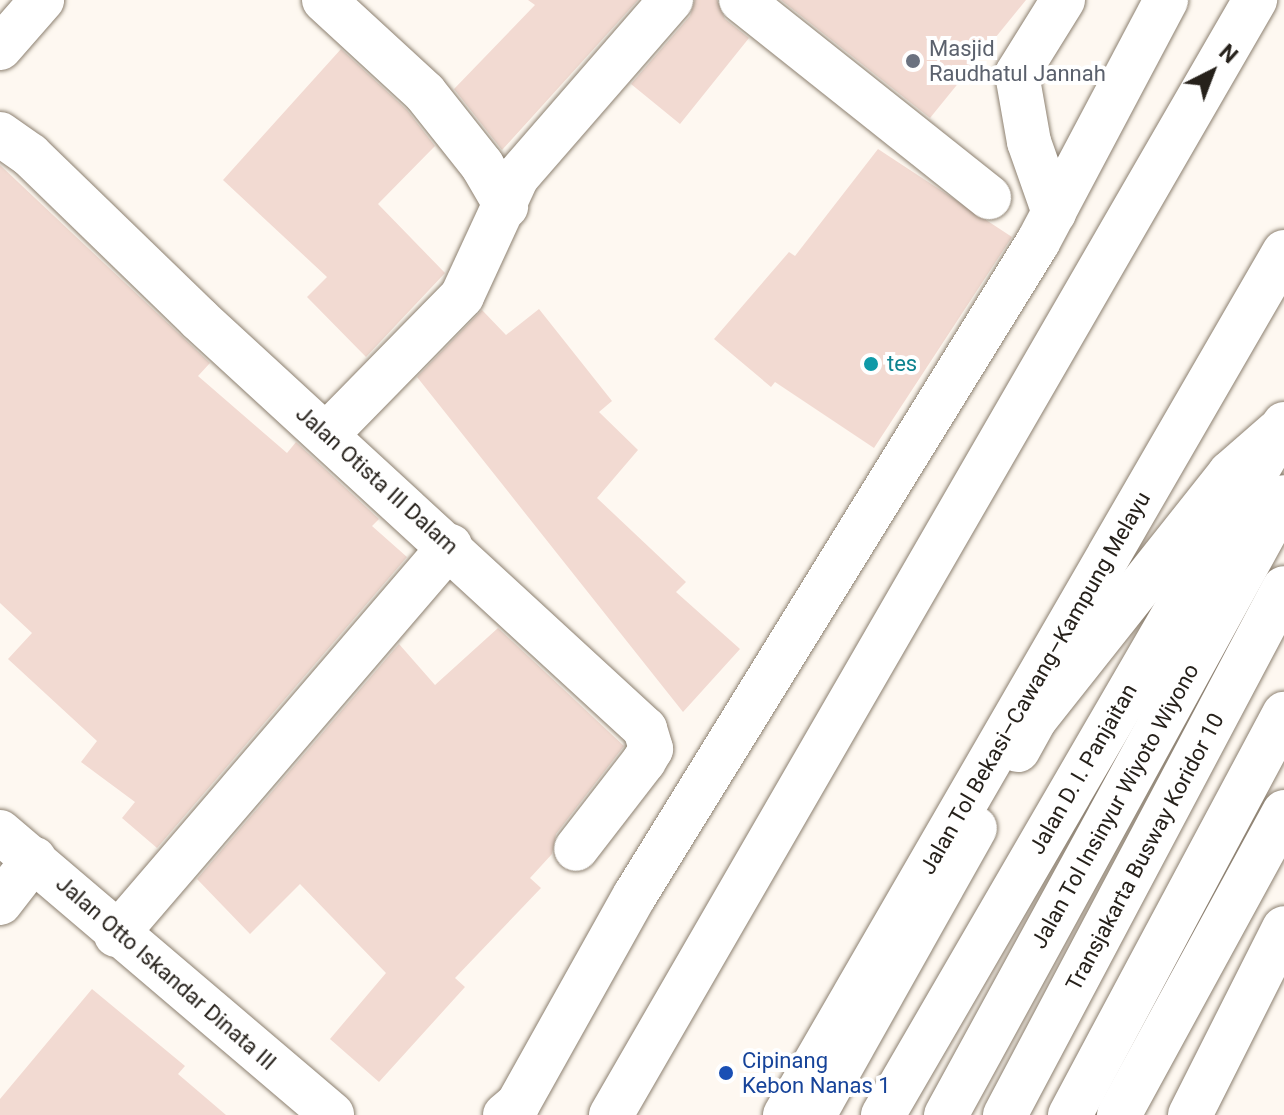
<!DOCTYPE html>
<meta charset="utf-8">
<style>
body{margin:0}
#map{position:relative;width:1284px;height:1115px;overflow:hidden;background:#fef8f1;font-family:Roboto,sans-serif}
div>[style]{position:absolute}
.building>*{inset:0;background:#f2dad2}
.roads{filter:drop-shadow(0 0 2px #8c8070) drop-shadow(0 0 2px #8c8070)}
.minor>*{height:44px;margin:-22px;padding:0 22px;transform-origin:22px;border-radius:22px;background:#fff}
.highway>*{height:44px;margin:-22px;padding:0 22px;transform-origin:22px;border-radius:22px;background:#fff}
.dots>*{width:22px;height:22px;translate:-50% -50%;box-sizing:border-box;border:4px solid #fff;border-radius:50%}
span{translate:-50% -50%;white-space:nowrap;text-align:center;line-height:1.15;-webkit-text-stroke:8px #fff;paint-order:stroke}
.worship-label{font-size:22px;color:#5b616d}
.left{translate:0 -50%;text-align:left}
.culture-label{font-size:22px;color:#0d838f}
.street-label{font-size:22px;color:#26211b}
.transit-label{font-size:22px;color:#164399}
.north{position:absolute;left:1172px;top:32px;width:80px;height:80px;-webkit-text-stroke:6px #fff;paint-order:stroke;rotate:42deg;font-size:22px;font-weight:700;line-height:32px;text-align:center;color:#26211b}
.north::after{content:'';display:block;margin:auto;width:28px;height:36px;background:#26211b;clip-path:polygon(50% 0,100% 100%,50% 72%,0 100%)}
</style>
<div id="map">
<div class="building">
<i style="clip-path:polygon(528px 0,638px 0,502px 150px,454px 89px,535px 5px)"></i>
<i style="clip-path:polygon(695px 0,717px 0,725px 19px,749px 38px,680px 124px,631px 84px,690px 16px)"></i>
<i style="clip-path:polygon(781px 0,1026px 0,930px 118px)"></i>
<i style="clip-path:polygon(341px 49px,407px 110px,435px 146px,378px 204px,445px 273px,366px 357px,307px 297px,327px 277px,223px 180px)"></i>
<i style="clip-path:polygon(878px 149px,1012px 237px,874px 448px,775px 382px,771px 387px,714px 339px,789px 252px,795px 256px)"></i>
<i style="clip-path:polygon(0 165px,210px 363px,198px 376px,287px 453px,296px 442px,379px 519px,372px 526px,407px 557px,157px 848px,122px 818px,135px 802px,81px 762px,97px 741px,8px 659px,32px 633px,0 603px)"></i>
<i style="clip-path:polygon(539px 309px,612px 401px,599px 412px,638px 450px,597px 498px,686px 582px,676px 592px,740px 649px,683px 712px,417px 377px,482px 310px,506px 335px)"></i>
<i style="clip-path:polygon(498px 628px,624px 746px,556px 834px,552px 854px,530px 878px,541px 888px,455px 978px,465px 987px,379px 1082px,330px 1039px,386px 973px,300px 884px,250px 934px,197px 879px,399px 644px,435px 685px)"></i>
<i style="clip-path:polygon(92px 989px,185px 1066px,178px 1074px,226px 1115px,0 1115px,0 1099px)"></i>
</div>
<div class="roads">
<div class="minor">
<i style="left:324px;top:0;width:137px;rotate:42.6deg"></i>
<i style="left:425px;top:93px;width:92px;rotate:51.6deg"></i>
<i style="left:482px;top:165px;width:48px;rotate:59.7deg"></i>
<i style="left:741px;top:0;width:317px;rotate:38.5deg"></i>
<i style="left:0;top:48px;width:64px;rotate:-48.8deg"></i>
<i style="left:0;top:134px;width:37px;rotate:35deg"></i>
<i style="left:30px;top:155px;width:235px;rotate:44.1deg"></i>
<i style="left:199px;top:319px;width:606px;rotate:42.59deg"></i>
<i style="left:645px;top:729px;width:21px;rotate:73deg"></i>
<i style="left:651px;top:749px;width:14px;rotate:120deg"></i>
<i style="left:644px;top:761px;width:111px;rotate:127.7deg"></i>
<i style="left:1054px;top:213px;width:75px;rotate:-109.4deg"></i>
<i style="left:1029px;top:142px;width:69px;rotate:-100deg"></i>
<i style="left:1017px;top:74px;width:87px;rotate:-58.1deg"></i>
<i style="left:327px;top:434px;width:193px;rotate:-45.6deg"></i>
<i style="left:462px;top:296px;width:131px;rotate:-65.2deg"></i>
<i style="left:517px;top:177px;width:235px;rotate:-49deg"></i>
<i style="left:1018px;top:750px;width:37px;rotate:-61deg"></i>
<i style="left:1036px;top:718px;width:313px;rotate:-51.6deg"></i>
<i style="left:1230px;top:473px;width:62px;rotate:-41.1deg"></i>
<i style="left:0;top:832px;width:436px;rotate:40.4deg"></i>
<i style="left:0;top:903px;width:56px;rotate:-52.3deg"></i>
<i style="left:116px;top:935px;width:513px;rotate:-49.35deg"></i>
<i style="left:505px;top:1115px;width:17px;rotate:-40deg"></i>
<i style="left:518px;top:1104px;width:240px;rotate:-60.8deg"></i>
<i style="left:635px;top:895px;width:767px;rotate:-58.32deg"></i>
<i style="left:1038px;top:242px;width:274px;rotate:-62.1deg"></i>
<i style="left:814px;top:1115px;width:329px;rotate:-60.7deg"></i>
<i style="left:1005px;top:1115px;width:596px;rotate:-62.1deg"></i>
<i style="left:1119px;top:1115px;width:345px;rotate:-61.4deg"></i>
</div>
<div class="highway">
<i style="left:611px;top:1115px;width:1288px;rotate:-59.99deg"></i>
<i style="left:785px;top:1115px;width:997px;rotate:-59.96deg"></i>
<i style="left:883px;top:1115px;width:799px;rotate:-59.87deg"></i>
<i style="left:946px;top:1115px;width:704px;rotate:-61.32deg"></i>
<i style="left:1070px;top:1115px;width:455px;rotate:-61.9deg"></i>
<i style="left:1190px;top:1115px;width:209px;rotate:-63.3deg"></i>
</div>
</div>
<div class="dots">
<i style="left:913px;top:61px;background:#6b7280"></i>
<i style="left:871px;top:364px;background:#0f9aa8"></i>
<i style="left:726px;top:1073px;background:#1a4fb4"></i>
</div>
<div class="worship-label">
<span class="left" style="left:929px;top:61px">Masjid<br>Raudhatul Jannah</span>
</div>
<div class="culture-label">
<span class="left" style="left:887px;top:364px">tes</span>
</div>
<div class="street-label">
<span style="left:377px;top:480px;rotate:42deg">Jalan Otista III Dalam</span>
<span style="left:1035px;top:683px;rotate:-60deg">Jalan Tol Bekasi–Cawang–Kampung Melayu</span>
<span style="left:1083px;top:769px;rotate:-60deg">Jalan D. I. Panjaitan</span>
<span style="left:1115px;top:806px;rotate:-61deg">Jalan Tol Insinyur Wiyoto Wiyono</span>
<span style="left:1145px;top:852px;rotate:-62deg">Transjakarta Busway Koridor 10</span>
<span style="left:166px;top:973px;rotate:41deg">Jalan Otto Iskandar Dinata III</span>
</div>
<div class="transit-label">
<span class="left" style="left:742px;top:1073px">Cipinang<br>Kebon Nanas 1</span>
</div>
<div class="north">N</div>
</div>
